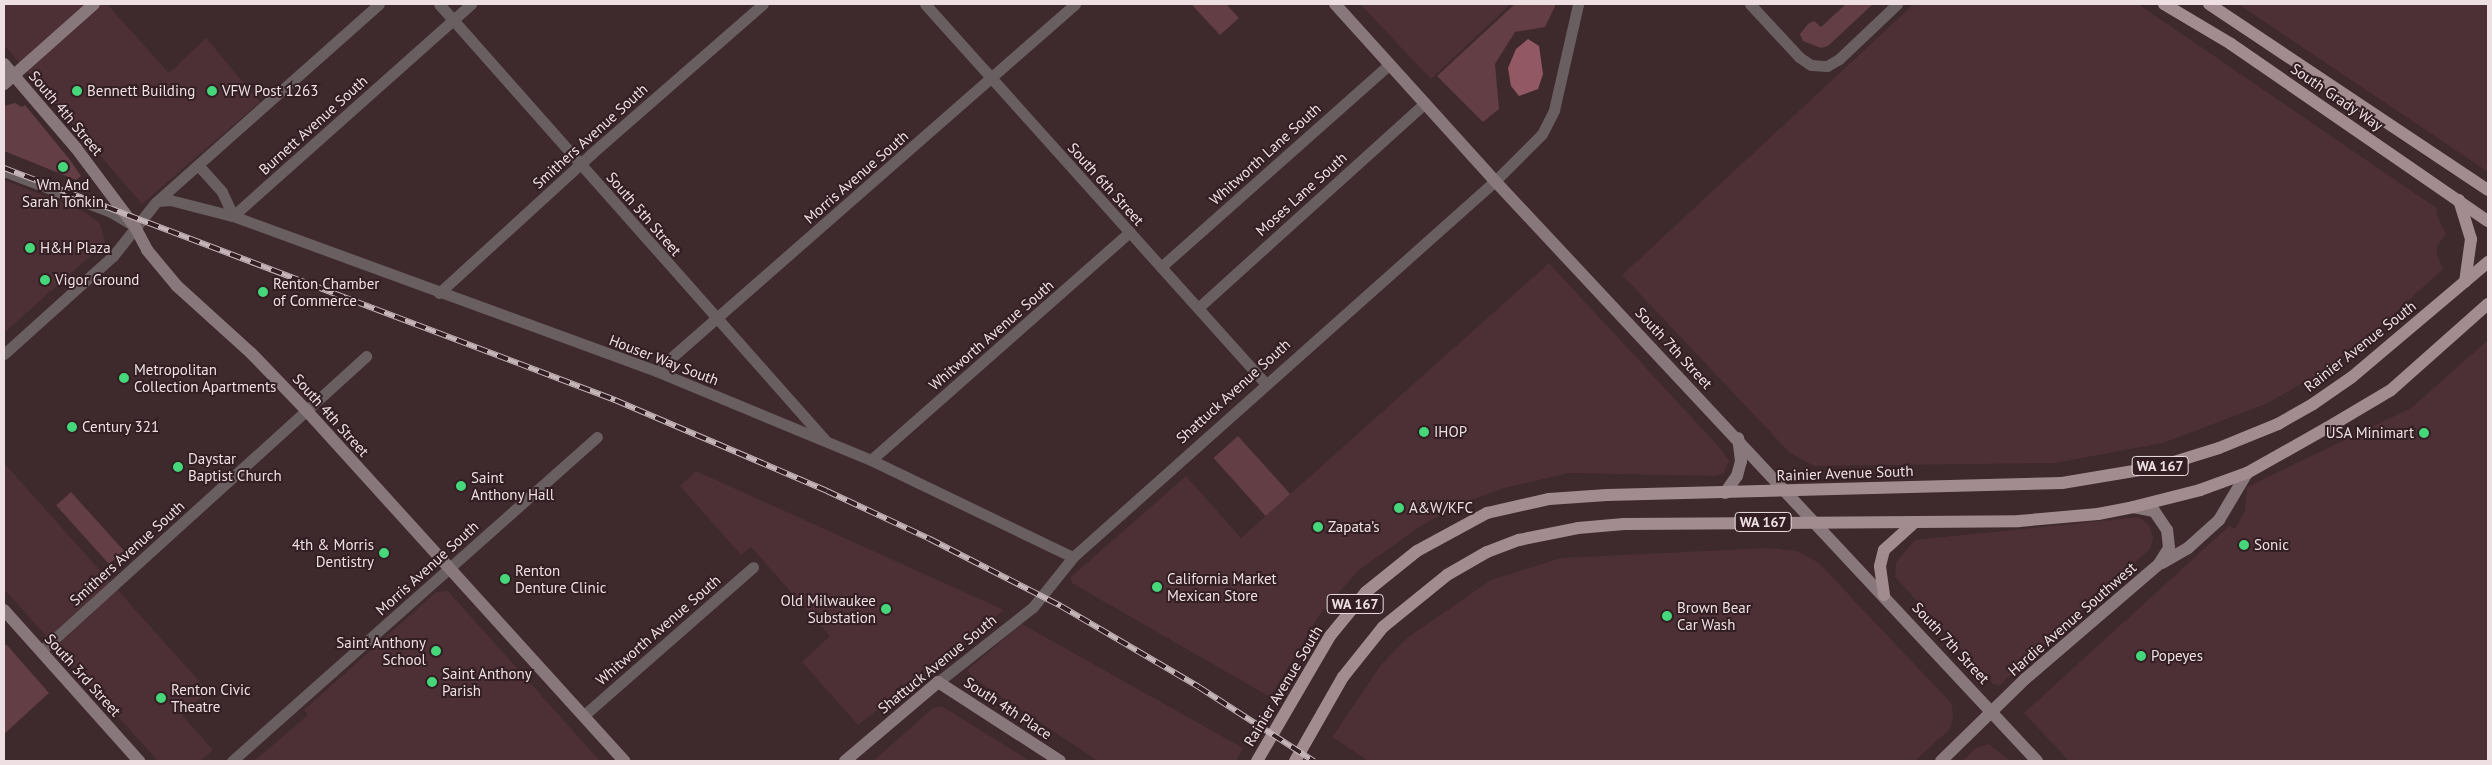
<!DOCTYPE html>
<meta charset="utf-8">
<style>
body{margin:0}
#map{position:relative;width:2492px;height:765px;overflow:hidden;background:#3e292d;font-family:"PT Sans",sans-serif}
div>[style]{position:absolute}
.built>*{inset:0;background:#4c3035}
.green>*{inset:0;background:#633e45;transform-origin:0 0}
.water>*{inset:0;background:#925965}
.street>*{height:11px;margin:-5.5px;padding:0 5.5px;transform-origin:5.5px;border-radius:5.5px;background:#695e60}
.secondary>*{height:12px;margin:-6px;padding:0 6px;transform-origin:6px;border-radius:6px;background:#89787b}
.primary>*{height:12px;margin:-6px;padding:0 6px;transform-origin:6px;border-radius:6px;background:#a28c8f}
.rail>*{height:5.5px;margin-top:-2.75px;transform-origin:0;background:repeating-linear-gradient(90deg,#331f23 0 11px,#c5b5b8 0 22px);box-sizing:border-box;border-block:1px solid #c5b5b8}
.dots>*{width:14px;height:14px;translate:-50% -50%;box-sizing:border-box;border:2px solid #331f23;border-radius:50%}
span{translate:-50% -50%;white-space:nowrap;text-align:center;line-height:1.15;-webkit-text-stroke:4px #331f23;paint-order:stroke}
.shield-label span{padding:1px 4px;background:#331f23;border:1px solid;border-radius:4px;-webkit-text-stroke-width:0}
.shield-label{font-size:14px;color:#eee0e2;font-weight:700}
.poi-label{font-size:15px;color:#eee0e2}
.left{translate:0 -50%;text-align:left}
.right{translate:-100% -50%;text-align:right}
.street-label{font-size:15px;color:#eee0e2}
.frame{position:absolute;inset:0;border:5px solid #eee0e2;pointer-events:none}
</style>
<div id="map">
<div class="built">
<i style="clip-path:polygon(4px 4px,107px 4px,169px 73px,206px 38px,260px 102px,142px 204px,4px 45px)"></i>
<i style="clip-path:polygon(1360px 4px,1511px 4px,1431px 79px)"></i>
<i style="clip-path:polygon(1914px 4px,2138px 4px,2438px 209px,2436px 213px,2446px 234px,2437px 246px,2437px 255px,2443px 269px,2359px 346px,2322px 372px,2266px 404px,2163px 443px,2055px 463px,1814px 466px,1790px 453px,1622px 275px)"></i>
<i style="clip-path:polygon(2238px 4px,2488px 4px,2488px 172px)"></i>
<i style="clip-path:polygon(4px 180px,83px 211px,100px 223px,105px 243px,4px 333px)"></i>
<i style="clip-path:polygon(1549px 263px,1720px 448px,1729px 461px,1724px 473px,1716px 476px,1569px 473px,1504px 488px,1461px 504px,1419px 527px,1359px 570px,1320px 614px,1270px 697px,1072px 583px,1071px 577px,1186px 476px,1241px 538px)"></i>
<i style="clip-path:polygon(2488px 340px,2488px 761px,2069px 761px,2024px 713px,2229px 526px,2235px 529px,2245px 511px,2247px 487px,2411px 408px)"></i>
<i style="clip-path:polygon(4px 463px,208px 691px,182px 715px,213px 750px,200px 761px,158px 761px,4px 589px)"></i>
<i style="clip-path:polygon(696px 471px,1004px 610px,858px 725px,802px 662px,830px 636px,751px 547px,741px 555px,680px 486px)"></i>
<i style="clip-path:polygon(2139px 517px,2149px 525px,2153px 538px,2150px 549px,1999px 686px,1993px 684px,1895px 577px,1896px 562px,1915px 540px)"></i>
<i style="clip-path:polygon(1766px 548px,1797px 551px,1819px 563px,1952px 704px,1953px 717px,1950px 729px,1915px 761px,1368px 761px,1332px 737px,1381px 665px,1407px 638px,1491px 580px,1561px 558px)"></i>
<i style="clip-path:polygon(448px 591px,600px 761px,254px 761px,308px 715px,304px 710px,436px 592px)"></i>
<i style="clip-path:polygon(1022px 624px,1243px 748px,1236px 761px,1098px 761px,972px 677px,967px 670px)"></i>
<i style="clip-path:polygon(941px 706px,953px 713px,1030px 761px,873px 761px,933px 708px)"></i>
<i style="clip-path:polygon(1989px 744px,2010px 761px,1962px 761px,1976px 748px)"></i>
</div>
<div class="green">
<i style="clip-path:polygon(1191px 4px,1226px 4px,1239px 18px,1220px 35px)"></i>
<i style="clip-path:polygon(1515px 4px,1556px 4px,1545px 27px,1515px 32px,1495px 64px,1499px 109px,1483px 122px,1437px 76px)"></i>
<i style="clip-path:polygon(1846px 4px,1873px 4px,1828px 46px,1821px 48px,1803px 41px,1800px 34px,1808px 24px,1814px 21px,1821px 27px)"></i>
<i style="clip-path:polygon(15px 103px,22px 107px,25px 105px,70px 160px,81px 176px,76px 180px,4px 151px,4px 106px)"></i>
<i style="left:1238px;top:436px;width:78px;height:33px;rotate:48deg"></i>
<i style="left:71px;top:492px;width:79px;height:20px;rotate:48deg"></i>
<i style="clip-path:polygon(6px 644px,49px 693px,4px 734px,4px 647px)"></i>
</div>
<div class="water">
<i style="clip-path:polygon(1528px 39px,1539px 46px,1543px 74px,1538px 89px,1519px 96px,1511px 86px,1508px 68px,1516px 49px)"></i>
</div>
<div class="street">
<i style="left:439px;top:4px;width:582px;rotate:48.48deg"></i>
<i style="left:925px;top:4px;width:511px;rotate:48.1deg"></i>
<i style="left:1750px;top:4px;width:72px;rotate:47.2deg"></i>
<i style="left:1799px;top:57px;width:14px;rotate:34deg"></i>
<i style="left:1811px;top:65px;width:16px;rotate:4deg"></i>
<i style="left:1827px;top:66px;width:14px;rotate:-30deg"></i>
<i style="left:1839px;top:59px;width:80px;rotate:-43.5deg"></i>
<i style="left:198px;top:165px;width:36px;rotate:48deg"></i>
<i style="left:222px;top:192px;width:26px;rotate:65deg"></i>
<i style="left:4px;top:171px;width:115px;rotate:21deg"></i>
<i style="left:111px;top:212px;width:23px;rotate:31deg"></i>
<i style="left:158px;top:201px;width:12px;rotate:-5deg"></i>
<i style="left:170px;top:200px;width:65px;rotate:14.3deg"></i>
<i style="left:233px;top:216px;width:451px;rotate:20.1deg"></i>
<i style="left:656px;top:371px;width:233px;rotate:22.5deg"></i>
<i style="left:871px;top:460px;width:224px;rotate:25.7deg"></i>
<i style="left:233px;top:216px;width:319px;rotate:-41.7deg"></i>
<i style="left:1161px;top:267px;width:306px;rotate:-41.6deg"></i>
<i style="left:439px;top:293px;width:206px;rotate:-42.4deg"></i>
<i style="left:591px;top:154px;width:228px;rotate:-41.1deg"></i>
<i style="left:1198px;top:308px;width:306px;rotate:-42.1deg"></i>
<i style="left:4px;top:354px;width:147px;rotate:-42deg"></i>
<i style="left:113px;top:256px;width:69px;rotate:-51.5deg"></i>
<i style="left:156px;top:202px;width:298px;rotate:-41.6deg"></i>
<i style="left:656px;top:371px;width:557px;rotate:-41.21deg"></i>
<i style="left:871px;top:460px;width:345px;rotate:-41.4deg"></i>
<i style="left:41px;top:651px;width:439px;rotate:-42.2deg"></i>
<i style="left:938px;top:682px;width:121px;rotate:-38.3deg"></i>
<i style="left:1033px;top:607px;width:64px;rotate:-51.3deg"></i>
<i style="left:1073px;top:557px;width:565px;rotate:-41.7deg"></i>
<i style="left:1495px;top:181px;width:66px;rotate:-45deg"></i>
<i style="left:1542px;top:134px;width:27px;rotate:-63deg"></i>
<i style="left:1554px;top:110px;width:109px;rotate:-77.2deg"></i>
<i style="left:583px;top:716px;width:226px;rotate:-41.2deg"></i>
<i style="left:232px;top:761px;width:488px;rotate:-41.6deg"></i>
</div>
<div class="secondary">
<i style="left:1335px;top:4px;width:239px;rotate:47.9deg"></i>
<i style="left:1495px;top:181px;width:794px;rotate:46.94deg"></i>
<i style="left:4px;top:64px;width:111px;rotate:49.4deg"></i>
<i style="left:76px;top:148px;width:99px;rotate:53.2deg"></i>
<i style="left:135px;top:227px;width:26px;rotate:62deg"></i>
<i style="left:147px;top:250px;width:47px;rotate:50.2deg"></i>
<i style="left:177px;top:286px;width:100px;rotate:42.2deg"></i>
<i style="left:251px;top:353px;width:79px;rotate:46deg"></i>
<i style="left:306px;top:410px;width:474px;rotate:47.8deg"></i>
<i style="left:4px;top:84px;width:120px;rotate:-41.6deg"></i>
<i style="left:1725px;top:493px;width:21px;rotate:-55deg"></i>
<i style="left:1737px;top:476px;width:16px;rotate:-75deg"></i>
<i style="left:1741px;top:461px;width:23px;rotate:-97deg"></i>
<i style="left:2162px;top:563px;width:30px;rotate:-30deg"></i>
<i style="left:2188px;top:548px;width:42px;rotate:-42.1deg"></i>
<i style="left:2219px;top:520px;width:55px;rotate:-59.2deg"></i>
<i style="left:4px;top:610px;width:203px;rotate:48.2deg"></i>
<i style="left:845px;top:761px;width:122px;rotate:-40.3deg"></i>
<i style="left:938px;top:682px;width:145px;rotate:32.9deg"></i>
<i style="left:1941px;top:761px;width:117px;rotate:-44.3deg"></i>
<i style="left:2025px;top:679px;width:177px;rotate:-40.6deg"></i>
<i style="left:2159px;top:564px;width:19px;rotate:-58deg"></i>
<i style="left:2169px;top:548px;width:18px;rotate:-96deg"></i>
<i style="left:2167px;top:530px;width:23px;rotate:-124deg"></i>
<i style="left:2154px;top:511px;width:21px;rotate:-169deg"></i>
</div>
<div class="primary">
<i style="left:2164px;top:4px;width:78px;rotate:30.8deg"></i>
<i style="left:2231px;top:44px;width:312px;rotate:34.6deg"></i>
<i style="left:2209px;top:4px;width:335px;rotate:33.7deg"></i>
<i style="left:2459px;top:200px;width:41px;rotate:72.9deg"></i>
<i style="left:2471px;top:239px;width:43px;rotate:97.9deg"></i>
<i style="left:1884px;top:595px;width:29px;rotate:-98deg"></i>
<i style="left:1880px;top:566px;width:16px;rotate:-76deg"></i>
<i style="left:1884px;top:550px;width:39px;rotate:-42deg"></i>
<i style="left:1257px;top:761px;width:145px;rotate:-59.7deg"></i>
<i style="left:1330px;top:636px;width:57px;rotate:-50.7deg"></i>
<i style="left:1366px;top:592px;width:65px;rotate:-38.8deg"></i>
<i style="left:1417px;top:551px;width:80px;rotate:-28.5deg"></i>
<i style="left:1487px;top:513px;width:64px;rotate:-12.7deg"></i>
<i style="left:1549px;top:499px;width:58px;rotate:-3.9deg"></i>
<i style="left:1607px;top:495px;width:455px;rotate:-1.5deg"></i>
<i style="left:2062px;top:483px;width:97px;rotate:-9.5deg"></i>
<i style="left:2158px;top:467px;width:64px;rotate:-17.3deg"></i>
<i style="left:2219px;top:448px;width:64px;rotate:-22.1deg"></i>
<i style="left:2278px;top:424px;width:40px;rotate:-29.7deg"></i>
<i style="left:2313px;top:404px;width:47px;rotate:-34.7deg"></i>
<i style="left:2352px;top:377px;width:178px;rotate:-40.2deg"></i>
<i style="left:1295px;top:761px;width:97px;rotate:-60.3deg"></i>
<i style="left:1343px;top:677px;width:64px;rotate:-51.3deg"></i>
<i style="left:1383px;top:627px;width:82px;rotate:-39.1deg"></i>
<i style="left:1447px;top:575px;width:46px;rotate:-29.9deg"></i>
<i style="left:1487px;top:552px;width:34px;rotate:-21deg"></i>
<i style="left:1519px;top:540px;width:60px;rotate:-11.5deg"></i>
<i style="left:1578px;top:528px;width:46px;rotate:-5deg"></i>
<i style="left:1624px;top:524px;width:395px;rotate:-0.4deg"></i>
<i style="left:2019px;top:521px;width:79px;rotate:-5.1deg"></i>
<i style="left:2098px;top:514px;width:36px;rotate:-11deg"></i>
<i style="left:2133px;top:507px;width:69px;rotate:-14.2deg"></i>
<i style="left:2200px;top:490px;width:50px;rotate:-19.9deg"></i>
<i style="left:2247px;top:473px;width:92px;rotate:-29.4deg"></i>
<i style="left:2327px;top:428px;width:74px;rotate:-30.7deg"></i>
<i style="left:2391px;top:390px;width:130px;rotate:-41.6deg"></i>
</div>
<div class="rail">
<i style="left:4px;top:168px;width:654px;rotate:20.79deg"></i>
<i style="left:615px;top:400px;width:231px;rotate:23.2deg"></i>
<i style="left:827px;top:491px;width:114px;rotate:25deg"></i>
<i style="left:930px;top:539px;width:147px;rotate:27.1deg"></i>
<i style="left:1061px;top:606px;width:160px;rotate:30.4deg"></i>
<i style="left:1199px;top:687px;width:137px;rotate:32.8deg"></i>
</div>
<div class="dots">
<i style="left:77px;top:91px;background:#45d77a"></i>
<i style="left:212px;top:91px;background:#45d77a"></i>
<i style="left:63px;top:167px;background:#45d77a"></i>
<i style="left:30px;top:248px;background:#45d77a"></i>
<i style="left:45px;top:280px;background:#45d77a"></i>
<i style="left:263px;top:292px;background:#45d77a"></i>
<i style="left:124px;top:378px;background:#45d77a"></i>
<i style="left:72px;top:427px;background:#45d77a"></i>
<i style="left:1424px;top:432px;background:#45d77a"></i>
<i style="left:2424px;top:433px;background:#45d77a"></i>
<i style="left:178px;top:467px;background:#45d77a"></i>
<i style="left:461px;top:486px;background:#45d77a"></i>
<i style="left:1399px;top:508px;background:#45d77a"></i>
<i style="left:1318px;top:527px;background:#45d77a"></i>
<i style="left:2244px;top:545px;background:#45d77a"></i>
<i style="left:384px;top:553px;background:#45d77a"></i>
<i style="left:505px;top:579px;background:#45d77a"></i>
<i style="left:1157px;top:587px;background:#45d77a"></i>
<i style="left:886px;top:609px;background:#45d77a"></i>
<i style="left:1667px;top:616px;background:#45d77a"></i>
<i style="left:436px;top:651px;background:#45d77a"></i>
<i style="left:2141px;top:656px;background:#45d77a"></i>
<i style="left:432px;top:682px;background:#45d77a"></i>
<i style="left:161px;top:698px;background:#45d77a"></i>
</div>
<div class="shield-label">
<span style="left:2160px;top:466px">WA 167</span>
<span style="left:1763px;top:522px">WA 167</span>
<span style="left:1355px;top:604px">WA 167</span>
</div>
<div class="poi-label">
<span class="left" style="left:87px;top:91px">Bennett Building</span>
<span class="left" style="left:222px;top:91px">VFW Post 1263</span>
<span style="left:63px;top:193px">Wm And<br>Sarah Tonkin</span>
<span class="left" style="left:40px;top:248px">H&amp;H Plaza</span>
<span class="left" style="left:55px;top:280px">Vigor Ground</span>
<span class="left" style="left:273px;top:292px">Renton Chamber<br>of Commerce</span>
<span class="left" style="left:134px;top:378px">Metropolitan<br>Collection Apartments</span>
<span class="left" style="left:82px;top:427px">Century 321</span>
<span class="left" style="left:1434px;top:432px">IHOP</span>
<span class="right" style="left:2414px;top:433px">USA Minimart</span>
<span class="left" style="left:188px;top:467px">Daystar<br>Baptist Church</span>
<span class="left" style="left:471px;top:486px">Saint<br>Anthony Hall</span>
<span class="left" style="left:1409px;top:508px">A&amp;W/KFC</span>
<span class="left" style="left:1328px;top:527px">Zapata’s</span>
<span class="right" style="left:374px;top:553px">4th &amp; Morris<br>Dentistry</span>
<span class="left" style="left:2254px;top:545px">Sonic</span>
<span class="left" style="left:515px;top:579px">Renton<br>Denture Clinic</span>
<span class="left" style="left:1167px;top:587px">California Market<br>Mexican Store</span>
<span class="right" style="left:876px;top:609px">Old Milwaukee<br>Substation</span>
<span class="left" style="left:1677px;top:616px">Brown Bear<br>Car Wash</span>
<span class="right" style="left:426px;top:651px">Saint Anthony<br>School</span>
<span class="left" style="left:2151px;top:656px">Popeyes</span>
<span class="left" style="left:442px;top:682px">Saint Anthony<br>Parish</span>
<span class="left" style="left:171px;top:698px">Renton Civic<br>Theatre</span>
</div>
<div class="street-label">
<span style="left:2337px;top:97px;rotate:34deg">South Grady Way</span>
<span style="left:66px;top:113px;rotate:50deg">South 4th Street</span>
<span style="left:313px;top:125px;rotate:-42deg">Burnett Avenue South</span>
<span style="left:590px;top:136px;rotate:-42deg">Smithers Avenue South</span>
<span style="left:1265px;top:154px;rotate:-42deg">Whitworth Lane South</span>
<span style="left:856px;top:177px;rotate:-41deg">Morris Avenue South</span>
<span style="left:1106px;top:184px;rotate:48deg">South 6th Street</span>
<span style="left:1301px;top:194px;rotate:-42deg">Moses Lane South</span>
<span style="left:644px;top:214px;rotate:49deg">South 5th Street</span>
<span style="left:991px;top:335px;rotate:-41deg">Whitworth Avenue South</span>
<span style="left:2360px;top:346px;rotate:-38deg">Rainier Avenue South</span>
<span style="left:1674px;top:348px;rotate:47deg">South 7th Street</span>
<span style="left:664px;top:360px;rotate:21deg">Houser Way South</span>
<span style="left:1233px;top:391px;rotate:-42deg">Shattuck Avenue South</span>
<span style="left:331px;top:415px;rotate:48deg">South 4th Street</span>
<span style="left:1845px;top:473px;rotate:-2deg">Rainier Avenue South</span>
<span style="left:127px;top:553px;rotate:-42deg">Smithers Avenue South</span>
<span style="left:427px;top:568px;rotate:-42deg">Morris Avenue South</span>
<span style="left:2072px;top:619px;rotate:-41deg">Hardie Avenue Southwest</span>
<span style="left:658px;top:630px;rotate:-41deg">Whitworth Avenue South</span>
<span style="left:1951px;top:643px;rotate:47deg">South 7th Street</span>
<span style="left:937px;top:664px;rotate:-39deg">Shattuck Avenue South</span>
<span style="left:83px;top:675px;rotate:48deg">South 3rd Street</span>
<span style="left:1283px;top:686px;rotate:-59deg">Rainier Avenue South</span>
<span style="left:1008px;top:708px;rotate:33deg">South 4th Place</span>
</div>
<div class="frame"></div>
</div>
